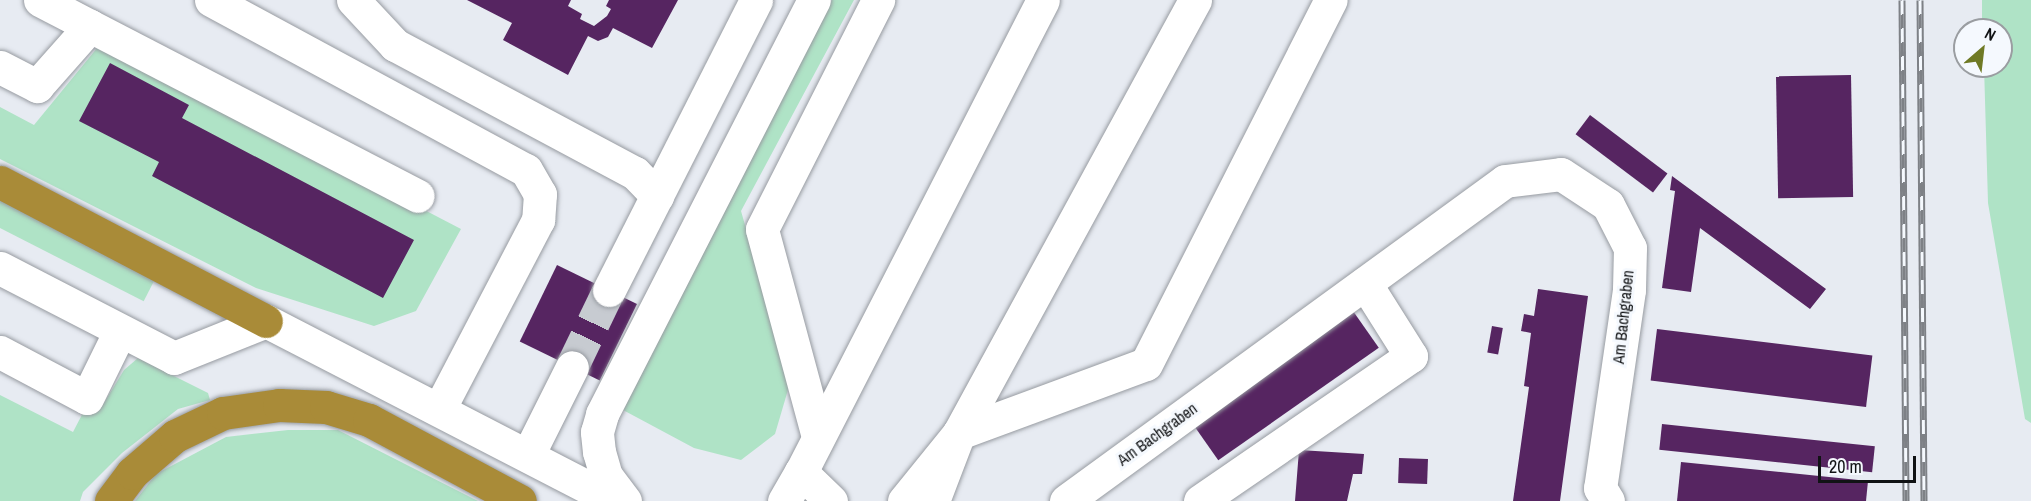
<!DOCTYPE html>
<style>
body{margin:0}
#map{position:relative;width:2031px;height:501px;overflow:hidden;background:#e7ebf2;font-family:"Archivo Narrow",sans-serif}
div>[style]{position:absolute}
.green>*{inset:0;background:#afe3c6;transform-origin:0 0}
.building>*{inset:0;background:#562561;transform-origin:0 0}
.minor-tunnel>*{height:33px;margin-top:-16.5px;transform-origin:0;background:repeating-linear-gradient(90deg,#c7cbd1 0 33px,transparent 0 49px)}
.roads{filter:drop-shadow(0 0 2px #979ba1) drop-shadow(0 0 2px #979ba1)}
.minor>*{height:33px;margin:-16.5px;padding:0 16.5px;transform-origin:16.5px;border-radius:16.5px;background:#fff}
.highway>*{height:33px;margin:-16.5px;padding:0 16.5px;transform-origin:16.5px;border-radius:16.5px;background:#a98b38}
.rail>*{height:7px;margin-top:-3.5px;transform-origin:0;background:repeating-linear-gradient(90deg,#f5f9fe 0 14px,#7e8186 0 28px);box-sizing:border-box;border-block:2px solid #7e8186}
span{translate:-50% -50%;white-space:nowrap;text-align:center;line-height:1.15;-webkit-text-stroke:6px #f5f9fe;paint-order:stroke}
.street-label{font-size:16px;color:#111315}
.north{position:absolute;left:1953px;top:18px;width:60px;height:60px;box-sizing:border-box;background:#f5f9fe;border:2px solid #9a9da1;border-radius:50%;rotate:28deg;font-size:16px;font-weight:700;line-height:24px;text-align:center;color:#111315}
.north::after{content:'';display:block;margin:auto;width:21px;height:27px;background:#6f7a25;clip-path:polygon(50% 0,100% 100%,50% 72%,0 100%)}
.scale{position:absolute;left:1818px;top:456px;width:98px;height:27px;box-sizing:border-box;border:3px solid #111315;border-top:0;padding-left:8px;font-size:18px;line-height:21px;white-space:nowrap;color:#111315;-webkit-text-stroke:4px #f5f9fe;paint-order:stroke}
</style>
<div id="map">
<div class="green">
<i style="clip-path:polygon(832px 0,854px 0,741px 211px,790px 383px,775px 434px,741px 460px,694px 448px,623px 410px)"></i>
<i style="clip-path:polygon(1982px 0,2031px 0,2031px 423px,2025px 419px,1988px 203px,1984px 66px,2001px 66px,2001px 30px,1982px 30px)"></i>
<i style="clip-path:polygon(102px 42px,461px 229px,416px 311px,374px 326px,256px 288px,0 159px,0 107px,34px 125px)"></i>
<i style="left:0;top:200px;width:174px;height:25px;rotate:27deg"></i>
<i style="clip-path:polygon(138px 358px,208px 393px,210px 400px,178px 409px,122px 453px,83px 492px,80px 501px,0 501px,0 395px,73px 432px,87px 405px,99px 411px,124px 370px)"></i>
<i style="clip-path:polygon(288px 430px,338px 430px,478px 501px,135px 501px,156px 474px,226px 437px)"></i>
</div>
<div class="building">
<i style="clip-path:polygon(467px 0,571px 0,568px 6px,582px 14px,580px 19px,594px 26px,607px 16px,611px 9px,606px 6px,609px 0,678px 0,652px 48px,613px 28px,608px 37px,598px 41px,588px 36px,568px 75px,503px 40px,512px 23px)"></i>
<i style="clip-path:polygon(110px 63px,189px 105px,182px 118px,414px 240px,383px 298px,152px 176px,159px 162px,79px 121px)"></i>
<i style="left:1851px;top:75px;width:122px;height:75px;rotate:89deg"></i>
<i style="left:1590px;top:115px;width:97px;height:24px;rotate:37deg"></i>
<i style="clip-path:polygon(1672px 176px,1826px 289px,1810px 309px,1700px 228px,1691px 292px,1662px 288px,1675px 191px,1670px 190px)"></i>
<i style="left:557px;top:265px;width:89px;height:85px;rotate:26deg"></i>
<i style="clip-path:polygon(1538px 289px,1588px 296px,1560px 501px,1513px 501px,1529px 387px,1524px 386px,1531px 333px,1521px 331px,1524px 314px,1534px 316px)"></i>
<i style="left:1353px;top:311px;width:45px;height:196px;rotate:55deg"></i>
<i style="left:1492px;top:326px;width:11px;height:27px;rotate:10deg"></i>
<i style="left:1657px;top:329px;width:217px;height:52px;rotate:7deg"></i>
<i style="left:1662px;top:424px;width:214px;height:26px;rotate:6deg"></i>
<i style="clip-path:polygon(1299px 450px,1364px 454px,1362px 474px,1353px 474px,1347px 501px,1295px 501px)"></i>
<i style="left:1399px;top:458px;width:29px;height:25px;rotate:2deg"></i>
<i style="clip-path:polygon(1681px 462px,1868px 481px,1866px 501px,1677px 501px)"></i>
</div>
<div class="minor-tunnel">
<i style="left:572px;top:367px;width:85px;rotate:-64.3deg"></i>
</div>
<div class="roads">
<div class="minor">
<i style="left:40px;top:0;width:56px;rotate:27.5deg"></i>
<i style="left:211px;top:0;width:358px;rotate:28.4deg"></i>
<i style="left:526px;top:170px;width:28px;rotate:60deg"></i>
<i style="left:540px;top:194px;width:26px;rotate:94deg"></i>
<i style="left:538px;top:220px;width:213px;rotate:117.6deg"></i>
<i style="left:353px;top:0;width:62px;rotate:47deg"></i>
<i style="left:395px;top:45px;width:272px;rotate:28.1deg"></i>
<i style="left:635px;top:173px;width:32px;rotate:46deg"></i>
<i style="left:0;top:67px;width:42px;rotate:27.2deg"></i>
<i style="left:37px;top:86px;width:80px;rotate:-48.5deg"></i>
<i style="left:90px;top:26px;width:369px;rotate:27.4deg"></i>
<i style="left:0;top:268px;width:196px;rotate:27.3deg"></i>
<i style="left:174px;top:358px;width:99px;rotate:-21.9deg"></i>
<i style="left:266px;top:321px;width:392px;rotate:27.3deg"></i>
<i style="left:609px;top:290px;width:325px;rotate:-63.1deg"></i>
<i style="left:0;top:352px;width:98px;rotate:27.9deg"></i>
<i style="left:87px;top:398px;width:75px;rotate:-63.8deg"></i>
<i style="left:818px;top:437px;width:215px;rotate:-105.1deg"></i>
<i style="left:762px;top:229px;width:257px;rotate:-63.1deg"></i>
<i style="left:528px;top:455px;width:98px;rotate:-63.4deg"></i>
<i style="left:625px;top:501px;width:31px;rotate:-127deg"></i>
<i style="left:606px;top:476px;width:25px;rotate:-106deg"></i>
<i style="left:599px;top:452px;width:20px;rotate:-96deg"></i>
<i style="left:597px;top:432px;width:19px;rotate:-74deg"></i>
<i style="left:602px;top:414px;width:465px;rotate:-62.9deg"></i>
<i style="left:784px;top:501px;width:34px;rotate:-60deg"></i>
<i style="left:831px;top:501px;width:42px;rotate:-136deg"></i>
<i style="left:801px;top:472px;width:530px;rotate:-62.86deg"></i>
<i style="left:904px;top:501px;width:87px;rotate:-51deg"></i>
<i style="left:959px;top:433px;width:493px;rotate:-61.4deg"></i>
<i style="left:933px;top:501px;width:73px;rotate:-69.1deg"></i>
<i style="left:959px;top:433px;width:199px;rotate:-20.3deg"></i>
<i style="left:1146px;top:364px;width:408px;rotate:-63.1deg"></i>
<i style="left:1066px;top:501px;width:543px;rotate:-36.09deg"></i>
<i style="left:1505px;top:181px;width:56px;rotate:-7.1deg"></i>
<i style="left:1561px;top:174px;width:56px;rotate:33.4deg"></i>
<i style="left:1608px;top:205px;width:48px;rotate:62.9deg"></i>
<i style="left:1630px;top:248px;width:42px;rotate:91.4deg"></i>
<i style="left:1629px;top:290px;width:200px;rotate:98.3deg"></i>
<i style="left:1600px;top:488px;width:15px;rotate:58deg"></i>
<i style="left:1200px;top:501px;width:256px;rotate:-34.5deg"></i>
<i style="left:1411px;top:356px;width:86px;rotate:-122.2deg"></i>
</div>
<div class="highway">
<i style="left:0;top:182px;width:300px;rotate:27.6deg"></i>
<i style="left:111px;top:501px;width:35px;rotate:-53deg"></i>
<i style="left:132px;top:473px;width:57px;rotate:-40.7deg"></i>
<i style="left:175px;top:436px;width:53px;rotate:-25.6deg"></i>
<i style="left:223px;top:413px;width:57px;rotate:-8.1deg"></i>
<i style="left:279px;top:405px;width:47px;rotate:2.4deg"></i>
<i style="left:326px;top:407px;width:45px;rotate:16.8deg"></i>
<i style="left:369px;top:420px;width:171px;rotate:28.2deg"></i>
</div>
</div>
<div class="rail">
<i style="left:1902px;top:0;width:501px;rotate:89.54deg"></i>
<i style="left:1920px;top:0;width:501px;rotate:89.54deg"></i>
</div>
<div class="street-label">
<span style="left:1623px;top:317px;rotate:-84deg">Am Bachgraben</span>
<span style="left:1157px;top:434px;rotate:-36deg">Am Bachgraben</span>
</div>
<div class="north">N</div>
<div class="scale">20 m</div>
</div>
